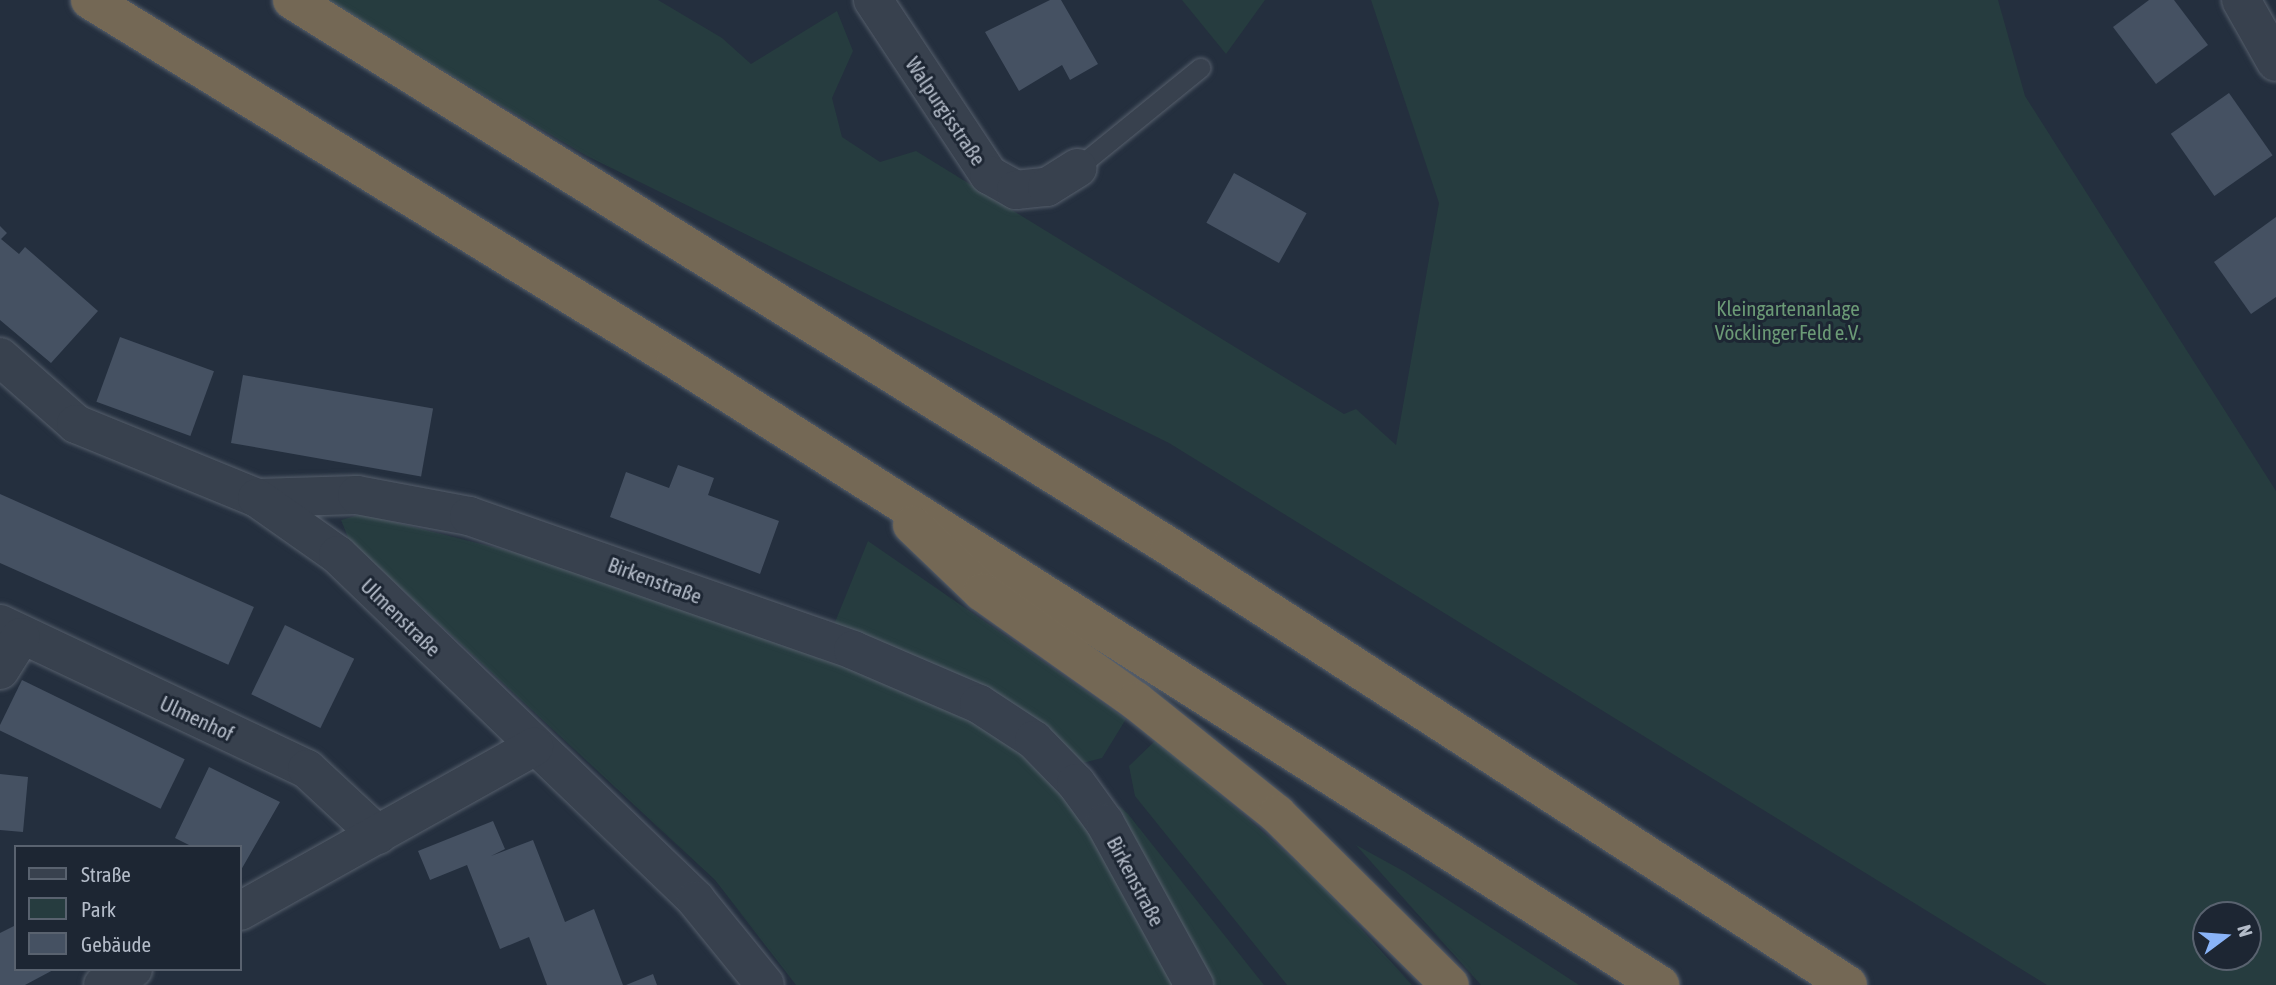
<!DOCTYPE html>
<meta charset="utf-8">
<style>
body{margin:0}
#map{position:relative;width:2276px;height:985px;overflow:hidden;background:#242f3e;font-family:"Asap Condensed",sans-serif}
div>[style]{position:absolute}
.green>*{inset:0;background:#263c3f}
.building>*{inset:0;background:#455162;transform-origin:0 0}
.roads{filter:drop-shadow(0 0 2px #565f6c) drop-shadow(0 0 2px #565f6c)}
.service>*{height:19px;margin:-9.5px;padding:0 9.5px;transform-origin:9.5px;border-radius:9.5px;background:#38414e}
.minor>*{height:38px;margin:-19px;padding:0 19px;transform-origin:19px;border-radius:19px;background:#38414e}
.motorway>*{height:38px;margin:-19px;padding:0 19px;transform-origin:19px;border-radius:19px;background:#746855}
span{translate:-50% -50%;white-space:nowrap;text-align:center;line-height:1.15;-webkit-text-stroke:6px #1d2633;paint-order:stroke}
.street-label{font-size:21px;color:#b4bcc9}
.park-label{font-size:21px;color:#6b9a76}
.legend{position:absolute;left:14px;top:845px;width:228px;height:126px;box-sizing:border-box;background:#1d2633;border:2px solid #59626f;margin:0;padding:9px 12px;list-style:none;font-size:21px;color:#b4bcc9}
.legend li{display:flex;align-items:center;gap:14px;height:35px}
.legend b{width:35px;border:2px solid #59626f}
.north{position:absolute;left:2192px;top:901px;width:70px;height:70px;box-sizing:border-box;background:#1d2633;border:2px solid #59626f;border-radius:50%;rotate:74deg;font-size:19px;font-weight:700;line-height:28px;text-align:center;color:#b4bcc9}
.north::after{content:'';display:block;margin:auto;width:24px;height:32px;background:#8ab4f8;clip-path:polygon(50% 0,100% 100%,50% 72%,0 100%)}
</style>
<div id="map">
<div class="green">
<i style="clip-path:polygon(evenodd,323px 0,658px 0,722px 38px,751px 64px,837px 11px,853px 51px,832px 98px,842px 137px,880px 162px,916px 151px,1344px 414px,1356px 409px,1396px 445px,1439px 203px,1371px 0,1998px 0,2025px 96px,2276px 491px,2276px 985px,2047px 985px,1169px 443px,587px 156px,323px 0,2206px 915px,2248px 915px,2248px 957px,2206px 957px,2206px 915px)"></i>
<i style="clip-path:polygon(1182px 0,1265px 0,1226px 54px)"></i>
<i style="clip-path:polygon(362px 514px,831px 632px,868px 541px,1126px 719px,1102px 758px,1079px 764px,1182px 985px,796px 985px,715px 880px,349px 540px,341px 520px)"></i>
<i style="clip-path:polygon(1157px 739px,1317px 880px,1412px 985px,1287px 985px,1135px 796px,1129px 766px)"></i>
<i style="clip-path:polygon(1118px 805px,1128px 814px,1264px 985px,1206px 985px)"></i>
<i style="clip-path:polygon(1356px 845px,1405px 872px,1579px 985px,1481px 985px)"></i>
</div>
<div class="building">
<i style="clip-path:polygon(1050px 0,1061px 0,1098px 64px,1070px 80px,1062px 65px,1019px 91px,985px 32px)"></i>
<i style="clip-path:polygon(2149px 0,2174px 0,2208px 45px,2156px 84px,2113px 27px)"></i>
<i style="left:2229px;top:93px;width:76px;height:71px;rotate:55deg"></i>
<i style="left:1234px;top:173px;width:83px;height:57px;rotate:29deg"></i>
<i style="clip-path:polygon(2276px 217px,2276px 297px,2251px 314px,2214px 262px)"></i>
<i style="clip-path:polygon(0 226px,7px 233px,1px 239px,19px 254px,25px 247px,98px 311px,51px 363px,0 320px)"></i>
<i style="left:120px;top:337px;width:100px;height:69px;rotate:20deg"></i>
<i style="left:243px;top:375px;width:193px;height:69px;rotate:10deg"></i>
<i style="clip-path:polygon(678px 465px,714px 478px,708px 495px,779px 521px,760px 574px,610px 517px,626px 472px,669px 488px)"></i>
<i style="left:0;top:494px;width:278px;height:63px;rotate:24deg"></i>
<i style="left:285px;top:625px;width:77px;height:77px;rotate:26deg"></i>
<i style="left:22px;top:680px;width:181px;height:55px;rotate:26deg"></i>
<i style="clip-path:polygon(209px 767px,280px 802px,241px 870px,240px 847px,193px 847px,175px 838px)"></i>
<i style="clip-path:polygon(0 774px,28px 777px,23px 832px,0 830px)"></i>
<i style="clip-path:polygon(493px 821px,505px 849px,491px 856px,533px 840px,565px 922px,594px 909px,623px 985px,547px 985px,529px 937px,500px 949px,467px 865px,430px 880px,418px 851px)"></i>
<i style="clip-path:polygon(16px 925px,16px 969px,55px 969px,25px 985px,0 985px,0 933px)"></i>
<i style="clip-path:polygon(653px 974px,657px 985px,626px 985px)"></i>
</div>
<div class="roads">
<div class="service">
<i style="left:1077px;top:168px;width:159px;rotate:-39.1deg"></i>
</div>
<div class="minor">
<i style="left:873px;top:0;width:210px;rotate:56.5deg"></i>
<i style="left:989px;top:175px;width:31px;rotate:29deg"></i>
<i style="left:1016px;top:190px;width:31px;rotate:-6deg"></i>
<i style="left:1047px;top:187px;width:36px;rotate:-32deg"></i>
<i style="left:2241px;top:0;width:71px;rotate:60.6deg"></i>
<i style="left:0;top:357px;width:101px;rotate:41.4deg"></i>
<i style="left:76px;top:424px;width:196px;rotate:22.2deg"></i>
<i style="left:257px;top:498px;width:100px;rotate:-1.7deg"></i>
<i style="left:357px;top:495px;width:114px;rotate:10.6deg"></i>
<i style="left:469px;top:516px;width:407px;rotate:19.2deg"></i>
<i style="left:853px;top:650px;width:137px;rotate:23.2deg"></i>
<i style="left:979px;top:704px;width:66px;rotate:33.2deg"></i>
<i style="left:1034px;top:740px;width:60px;rotate:45.7deg"></i>
<i style="left:1076px;top:783px;width:49px;rotate:54.1deg"></i>
<i style="left:1105px;top:823px;width:185px;rotate:61.2deg"></i>
<i style="left:257px;top:498px;width:99px;rotate:35.1deg"></i>
<i style="left:338px;top:555px;width:497px;rotate:43.9deg"></i>
<i style="left:696px;top:900px;width:109px;rotate:50.9deg"></i>
<i style="left:0;top:624px;width:340px;rotate:25.3deg"></i>
<i style="left:307px;top:769px;width:97px;rotate:42.9deg"></i>
<i style="left:0;top:670px;width:39px;rotate:-58deg"></i>
<i style="left:240px;top:911px;width:337px;rotate:-29.2deg"></i>
<i style="left:103px;top:985px;width:34px;rotate:-28deg"></i>
</div>
<div class="motorway">
<i style="left:90px;top:0;width:688px;rotate:31.56deg"></i>
<i style="left:676px;top:360px;width:1166px;rotate:32.42deg"></i>
<i style="left:292px;top:0;width:1034px;rotate:31.92deg"></i>
<i style="left:1170px;top:547px;width:807px;rotate:32.86deg"></i>
<i style="left:912px;top:525px;width:97px;rotate:43.7deg"></i>
<i style="left:982px;top:592px;width:189px;rotate:35.3deg"></i>
<i style="left:1136px;top:701px;width:181px;rotate:38.7deg"></i>
<i style="left:1277px;top:814px;width:243px;rotate:44.7deg"></i>
</div>
</div>
<div class="street-label">
<span style="left:946px;top:111px;rotate:56deg">Walpurgisstraße</span>
<span style="left:655px;top:580px;rotate:20deg">Birkenstraße</span>
<span style="left:401px;top:617px;rotate:44deg">Ulmenstraße</span>
<span style="left:197px;top:718px;rotate:25deg">Ulmenhof</span>
<span style="left:1136px;top:881px;rotate:62deg">Birkenstraße</span>
</div>
<div class="park-label">
<span style="left:1788px;top:320px">Kleingartenanlage<br>Vöcklinger Feld e.V.</span>
</div>
<ul class="legend">
<li><b style="height:9px;background:#38414e"></b>Straße</li>
<li><b style="height:19px;background:#263c3f"></b>Park</li>
<li><b style="height:19px;background:#455162"></b>Gebäude</li>
</ul>
<div class="north">N</div>
</div>
